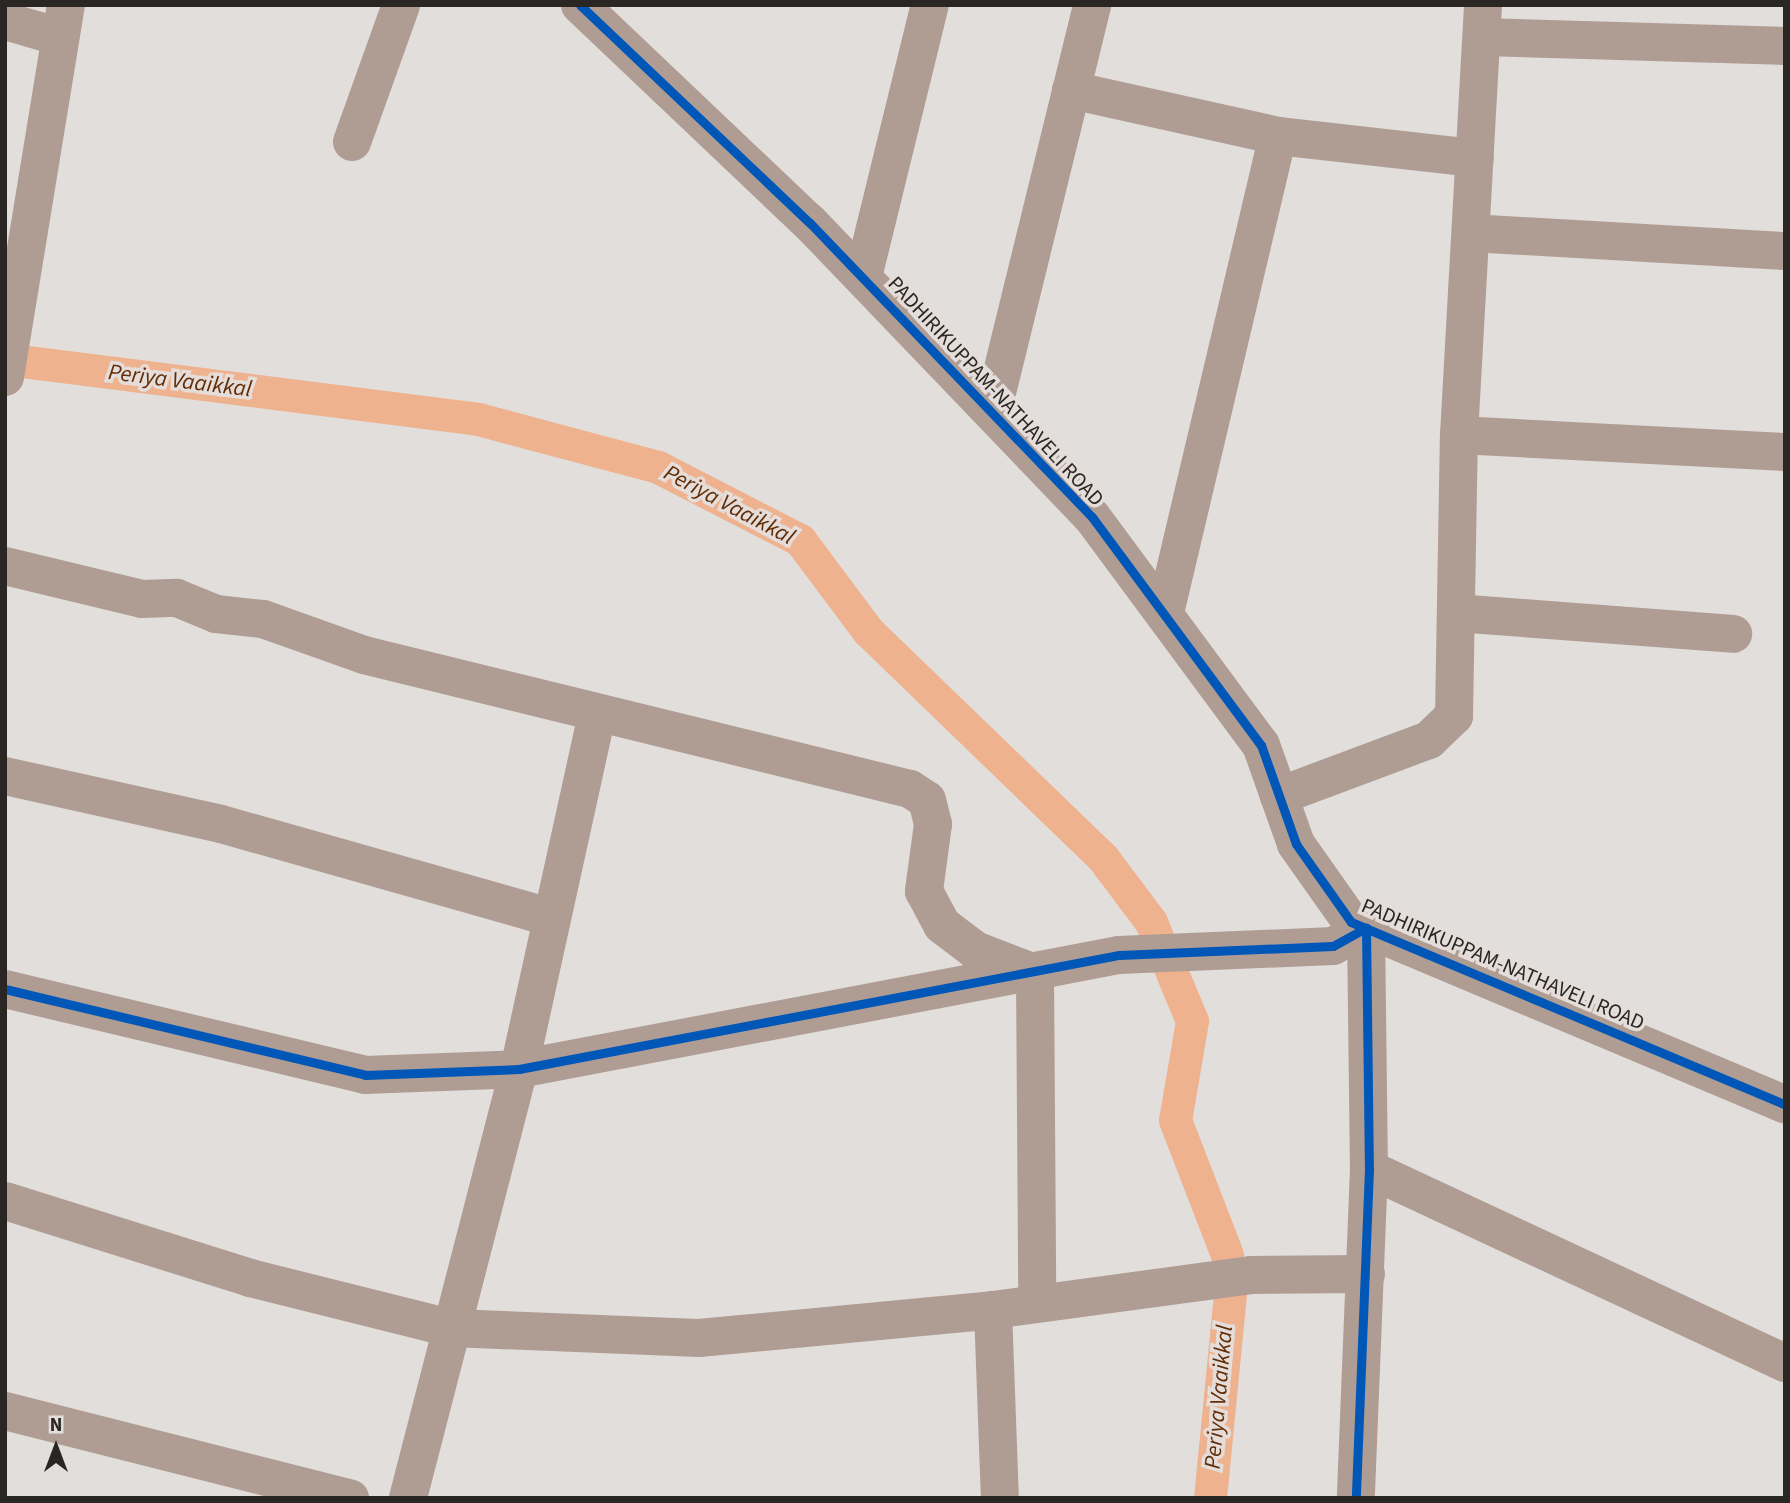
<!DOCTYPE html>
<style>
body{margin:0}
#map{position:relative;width:1790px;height:1503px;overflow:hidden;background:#e2dedc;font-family:"Source Sans 3",sans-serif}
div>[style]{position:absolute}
.canal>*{height:33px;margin:-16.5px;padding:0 16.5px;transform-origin:16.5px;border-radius:16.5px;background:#eeb28f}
.minor>*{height:38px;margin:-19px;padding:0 19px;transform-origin:19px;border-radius:19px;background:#af9d94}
.cycleway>*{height:9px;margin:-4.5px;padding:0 4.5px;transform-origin:4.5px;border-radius:4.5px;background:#0057b8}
span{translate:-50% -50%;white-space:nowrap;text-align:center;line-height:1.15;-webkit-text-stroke:7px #e5ddd9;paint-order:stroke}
.street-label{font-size:21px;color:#292624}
.water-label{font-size:23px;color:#622d06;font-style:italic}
.frame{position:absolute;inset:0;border:7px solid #292624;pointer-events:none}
.north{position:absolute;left:21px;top:1412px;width:70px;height:70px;-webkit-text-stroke:5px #e5ddd9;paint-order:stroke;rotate:0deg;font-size:19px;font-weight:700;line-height:28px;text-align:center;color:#292624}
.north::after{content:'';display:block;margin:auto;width:24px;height:32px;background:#292624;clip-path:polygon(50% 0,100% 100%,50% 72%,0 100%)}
</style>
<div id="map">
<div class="canal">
<i style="left:5px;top:359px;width:477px;rotate:7.2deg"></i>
<i style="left:478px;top:419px;width:186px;rotate:14.9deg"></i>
<i style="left:658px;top:467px;width:160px;rotate:27.2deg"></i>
<i style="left:800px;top:540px;width:114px;rotate:53.2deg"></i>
<i style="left:868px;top:631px;width:327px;rotate:44deg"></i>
<i style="left:1103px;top:858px;width:80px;rotate:53.1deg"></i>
<i style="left:1151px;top:922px;width:107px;rotate:67.5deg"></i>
<i style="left:1192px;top:1021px;width:100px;rotate:99.7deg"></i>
<i style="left:1175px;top:1120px;width:145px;rotate:68.9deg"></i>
<i style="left:1210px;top:1498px;width:204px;rotate:-84.4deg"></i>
</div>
<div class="minor">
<i style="left:580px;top:5px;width:317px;rotate:43.5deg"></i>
<i style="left:810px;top:223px;width:407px;rotate:46.2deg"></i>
<i style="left:1092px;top:517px;width:284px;rotate:53.5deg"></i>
<i style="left:1261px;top:745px;width:105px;rotate:70.5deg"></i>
<i style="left:1296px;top:844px;width:95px;rotate:54.8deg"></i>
<i style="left:1351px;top:922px;width:471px;rotate:22.8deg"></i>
<i style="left:5px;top:21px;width:54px;rotate:16.1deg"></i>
<i style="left:1482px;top:37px;width:303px;rotate:1.7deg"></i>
<i style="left:1071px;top:90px;width:212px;rotate:12.5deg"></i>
<i style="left:1278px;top:136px;width:198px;rotate:6.4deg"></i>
<i style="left:352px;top:142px;width:145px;rotate:-70.3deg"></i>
<i style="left:1471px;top:233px;width:315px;rotate:3.3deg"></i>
<i style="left:863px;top:277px;width:280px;rotate:-76.2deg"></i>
<i style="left:5px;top:377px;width:377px;rotate:-80.7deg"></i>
<i style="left:993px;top:409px;width:416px;rotate:-76.2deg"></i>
<i style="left:1459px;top:435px;width:326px;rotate:3deg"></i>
<i style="left:5px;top:566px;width:141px;rotate:13.5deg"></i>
<i style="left:142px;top:599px;width:35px;rotate:-2deg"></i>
<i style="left:177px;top:598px;width:42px;rotate:22.3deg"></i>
<i style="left:216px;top:614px;width:47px;rotate:6.1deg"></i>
<i style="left:263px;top:619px;width:107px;rotate:19.6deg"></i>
<i style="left:364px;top:655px;width:562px;rotate:13.79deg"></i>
<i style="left:910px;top:789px;width:20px;rotate:33deg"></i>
<i style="left:927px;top:800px;width:25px;rotate:76deg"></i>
<i style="left:933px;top:824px;width:68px;rotate:97.7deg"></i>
<i style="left:924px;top:891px;width:38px;rotate:62deg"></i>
<i style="left:942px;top:925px;width:41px;rotate:37.1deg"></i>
<i style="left:975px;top:950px;width:64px;rotate:21deg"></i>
<i style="left:1035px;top:973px;width:327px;rotate:89.6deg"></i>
<i style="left:1165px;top:613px;width:490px;rotate:-76.7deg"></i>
<i style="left:1456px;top:613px;width:278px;rotate:4.3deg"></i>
<i style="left:5px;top:776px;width:221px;rotate:12.5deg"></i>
<i style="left:221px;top:824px;width:341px;rotate:15.8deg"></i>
<i style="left:1279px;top:796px;width:160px;rotate:-20.5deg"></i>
<i style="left:1429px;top:740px;width:35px;rotate:-44deg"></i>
<i style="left:1454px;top:716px;width:281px;rotate:-89deg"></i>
<i style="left:1459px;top:435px;width:431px;rotate:-86.8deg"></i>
<i style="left:5px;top:989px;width:370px;rotate:13.4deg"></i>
<i style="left:365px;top:1075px;width:154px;rotate:-2.2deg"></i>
<i style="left:519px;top:1069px;width:611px;rotate:-10.76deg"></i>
<i style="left:1119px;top:955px;width:214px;rotate:-2.4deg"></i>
<i style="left:1333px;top:946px;width:38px;rotate:-29deg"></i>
<i style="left:1366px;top:928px;width:241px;rotate:89.3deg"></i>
<i style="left:1369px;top:1169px;width:329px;rotate:92.3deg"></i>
<i style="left:1369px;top:1169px;width:459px;rotate:25deg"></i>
<i style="left:5px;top:1201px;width:257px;rotate:17.4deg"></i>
<i style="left:250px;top:1278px;width:207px;rotate:14deg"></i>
<i style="left:451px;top:1328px;width:248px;rotate:2.3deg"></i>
<i style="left:699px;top:1338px;width:295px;rotate:-5.4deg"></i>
<i style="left:993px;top:1310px;width:260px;rotate:-7.7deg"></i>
<i style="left:1251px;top:1275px;width:115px;rotate:-0.5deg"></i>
<i style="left:993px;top:1310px;width:188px;rotate:87.9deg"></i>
<i style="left:5px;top:1411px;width:356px;rotate:14.2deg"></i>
<i style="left:408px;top:1498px;width:443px;rotate:-75.5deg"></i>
<i style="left:519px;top:1069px;width:364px;rotate:-77.6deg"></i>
</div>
<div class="cycleway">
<i style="left:580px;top:5px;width:317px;rotate:43.5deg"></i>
<i style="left:810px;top:223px;width:407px;rotate:46.2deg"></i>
<i style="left:1092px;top:517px;width:284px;rotate:53.5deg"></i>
<i style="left:1261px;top:745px;width:105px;rotate:70.5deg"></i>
<i style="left:1296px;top:844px;width:95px;rotate:54.8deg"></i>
<i style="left:1351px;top:922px;width:471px;rotate:22.8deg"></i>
<i style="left:5px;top:989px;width:370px;rotate:13.4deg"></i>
<i style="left:365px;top:1075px;width:154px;rotate:-2.2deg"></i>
<i style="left:519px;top:1069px;width:611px;rotate:-10.76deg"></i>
<i style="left:1119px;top:955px;width:214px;rotate:-2.4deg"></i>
<i style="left:1333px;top:946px;width:38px;rotate:-29deg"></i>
<i style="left:1366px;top:928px;width:241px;rotate:89.3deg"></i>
<i style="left:1369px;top:1169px;width:329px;rotate:92.3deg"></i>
</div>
<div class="street-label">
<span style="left:996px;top:391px;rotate:47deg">PADHIRIKUPPAM-NATHAVELI ROAD</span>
<span style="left:1503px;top:964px;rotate:23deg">PADHIRIKUPPAM-NATHAVELI ROAD</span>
</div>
<div class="water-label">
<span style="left:180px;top:381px;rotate:7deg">Periya Vaaikkal</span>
<span style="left:729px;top:505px;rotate:28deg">Periya Vaaikkal</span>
<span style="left:1219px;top:1397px;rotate:-85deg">Periya Vaaikkal</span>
</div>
<div class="frame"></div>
<div class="north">N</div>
</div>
